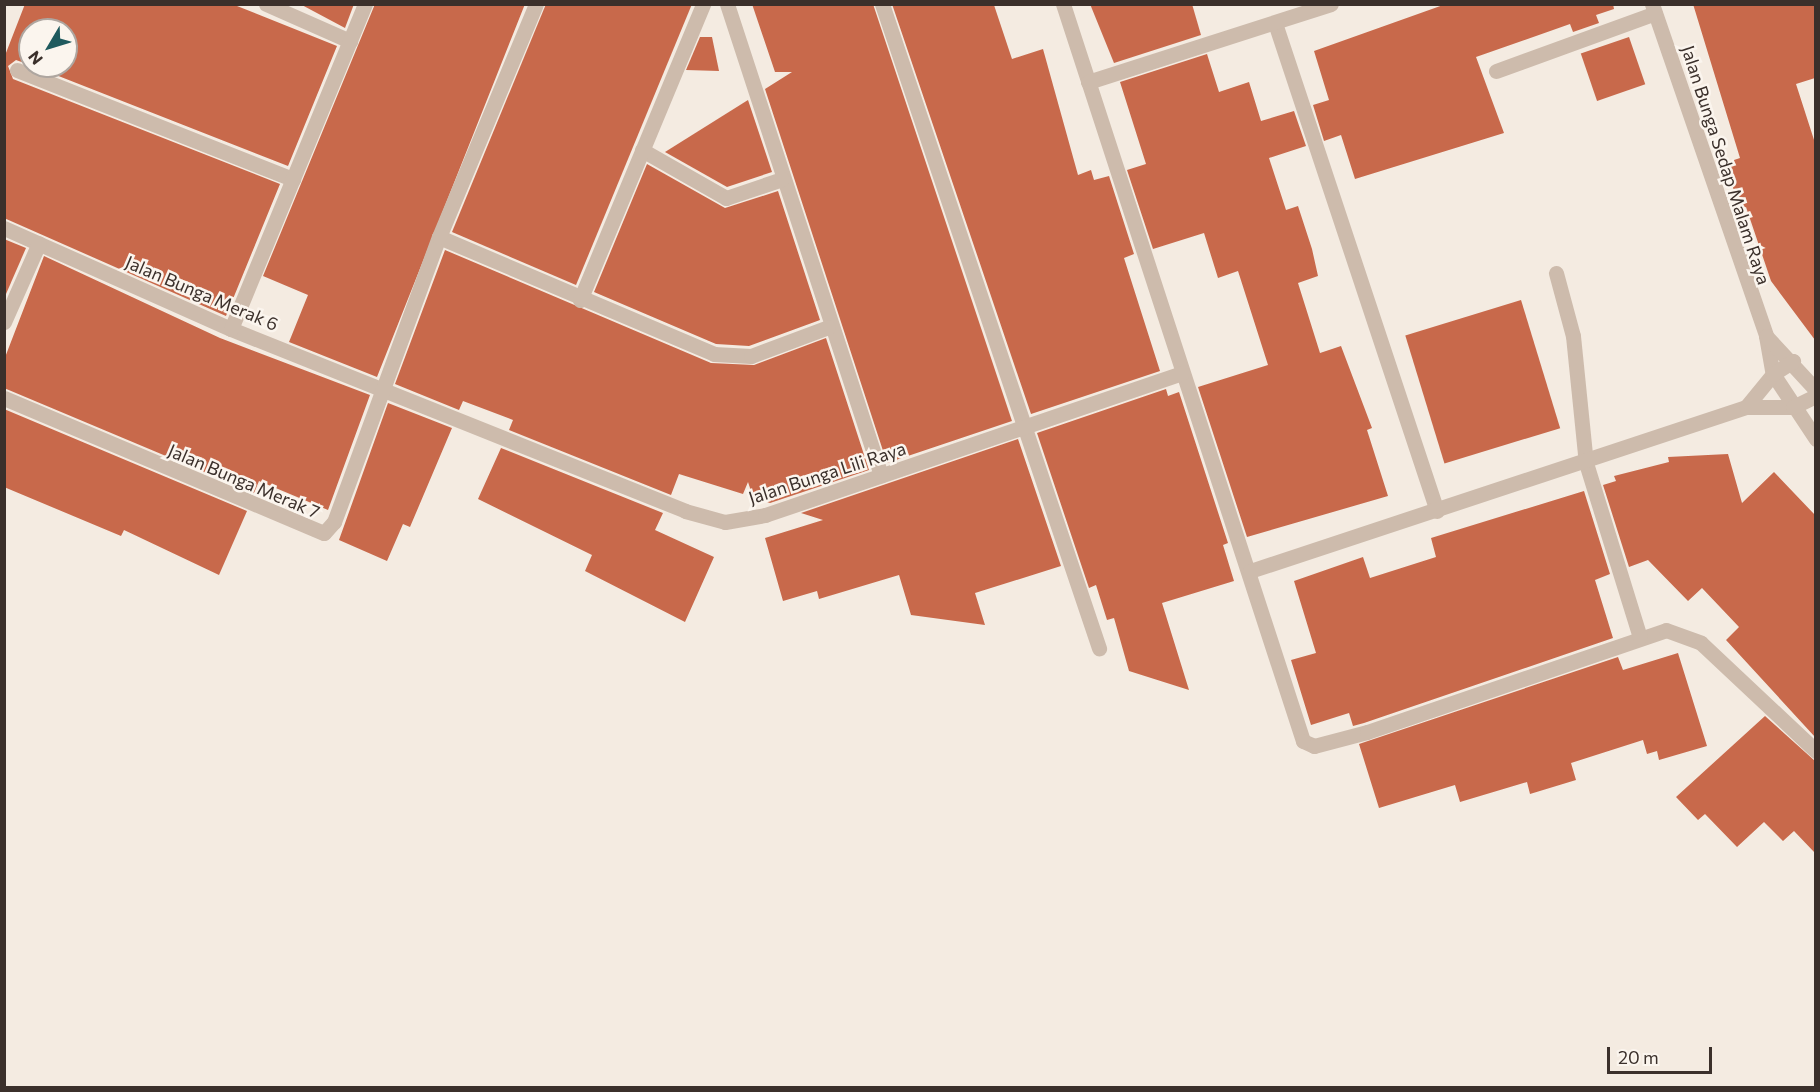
<!DOCTYPE html>
<style>
body{margin:0}
#map{position:relative;width:1820px;height:1092px;overflow:hidden;background:#f4ebe1;font-family:Commissioner,sans-serif}
div>[style]{position:absolute}
.building>*{inset:0;background:#c8694b;transform-origin:0 0}
.minor>*{height:15px;margin:-7.5px;padding:0 7.5px;transform-origin:7.5px;border-radius:7.5px;background:#cdbbac}
span{translate:-50% -50%;white-space:nowrap;text-align:center;line-height:1.15;-webkit-text-stroke:5px #fbf5ee;paint-order:stroke}
.street-label{font-size:18px;color:#3b302b}
.frame{position:absolute;inset:0;border:6px solid #3b302b;pointer-events:none}
.north{position:absolute;left:18px;top:18px;width:60px;height:60px;box-sizing:border-box;background:#fbf5ee;border:2px solid #aea6a0;border-radius:50%;rotate:232deg;font-size:16px;font-weight:700;line-height:24px;text-align:center;color:#3b302b}
.north::after{content:'';display:block;margin:auto;width:21px;height:27px;background:#1f5a5e;clip-path:polygon(50% 0,100% 100%,50% 72%,0 100%)}
.scale{position:absolute;left:1607px;top:1047px;width:105px;height:27px;box-sizing:border-box;border:3px solid #3b302b;border-top:0;padding-left:8px;font-size:18px;line-height:21px;white-space:nowrap;color:#3b302b;-webkit-text-stroke:4px #fbf5ee;paint-order:stroke}
</style>
<div id="map">
<div class="building">
<i style="clip-path:polygon(25px 4px,232px 4px,337px 46px,288px 166px,33px 66px,66px 66px,66px 30px,30px 30px,30px 65px,16px 60px,8px 66px,13px 79px,280px 184px,226px 316px,4px 218px,4px 58px)"></i>
<i style="clip-path:polygon(300px 4px,354px 4px,345px 28px)"></i>
<i style="clip-path:polygon(375px 4px,525px 4px,377px 377px,289px 342px,308px 295px,263px 276px)"></i>
<i style="clip-path:polygon(546px 4px,692px 4px,576px 285px,452px 232px)"></i>
<i style="clip-path:polygon(752px 4px,873px 4px,1012px 421px,887px 463px,765px 89px,792px 72px,775px 72px)"></i>
<i style="clip-path:polygon(892px 4px,994px 5px,1012px 59px,1043px 49px,1078px 175px,1091px 170px,1094px 180px,1109px 176px,1134px 254px,1124px 258px,1160px 371px,1031px 414px)"></i>
<i style="clip-path:polygon(1090px 4px,1192px 4px,1201px 35px,1114px 63px)"></i>
<i style="clip-path:polygon(1446px 4px,1613px 4px,1614px 9px,1596px 15px,1599px 23px,1573px 32px,1570px 24px,1476px 57px,1504px 133px,1355px 179px,1341px 135px,1324px 141px,1313px 105px,1329px 100px,1314px 51px)"></i>
<i style="clip-path:polygon(1693px 4px,1815px 4px,1815px 78px,1796px 84px,1815px 143px,1815px 340px,1771px 281px,1746px 207px,1740px 209px,1725px 163px,1740px 158px)"></i>
<i style="clip-path:polygon(700px 37px,712px 37px,719px 71px,686px 70px)"></i>
<i style="left:1629px;top:37px;width:50px;height:51px;rotate:71deg"></i>
<i style="clip-path:polygon(1207px 54px,1219px 92px,1249px 82px,1261px 121px,1294px 111px,1306px 146px,1269px 158px,1286px 210px,1298px 206px,1312px 249px,1318px 276px,1298px 283px,1320px 353px,1341px 346px,1372px 428px,1367px 430px,1388px 496px,1247px 537px,1198px 387px,1268px 365px,1238px 271px,1218px 278px,1204px 233px,1153px 249px,1127px 170px,1146px 164px,1120px 82px)"></i>
<i style="clip-path:polygon(748px 100px,772px 172px,727px 187px,665px 152px)"></i>
<i style="clip-path:polygon(647px 164px,725px 208px,778px 191px,820px 320px,749px 346px,716px 344px,594px 292px)"></i>
<i style="clip-path:polygon(4px 239px,26px 248px,6px 294px,4px 294px)"></i>
<i style="clip-path:polygon(445px 250px,711px 363px,754px 365px,826px 338px,869px 470px,770px 503px,753px 497px,748px 482px,743px 494px,679px 474px,671px 495px,509px 430px,513px 420px,463px 401px,459px 410px,395px 384px)"></i>
<i style="clip-path:polygon(44px 256px,220px 338px,370px 395px,328px 510px,259px 481px,254px 493px,4px 388px,4px 360px)"></i>
<i style="left:1521px;top:300px;width:134px;height:121px;rotate:73deg"></i>
<i style="clip-path:polygon(1166px 389px,1168px 396px,1179px 392px,1228px 543px,1223px 545px,1234px 581px,1162px 603px,1189px 690px,1129px 671px,1114px 618px,1107px 620px,1096px 585px,1089px 588px,1037px 433px)"></i>
<i style="clip-path:polygon(388px 403px,452px 428px,410px 527px,403px 524px,387px 561px,339px 540px)"></i>
<i style="clip-path:polygon(4px 409px,247px 511px,219px 575px,124px 530px,121px 536px,4px 487px)"></i>
<i style="clip-path:polygon(1018px 439px,1061px 566px,975px 593px,985px 625px,911px 615px,899px 575px,819px 599px,817px 591px,783px 601px,765px 538px,823px 520px,801px 513px)"></i>
<i style="clip-path:polygon(501px 448px,663px 513px,655px 530px,714px 557px,685px 622px,585px 571px,592px 555px,478px 499px)"></i>
<i style="clip-path:polygon(1728px 454px,1742px 503px,1774px 472px,1815px 515px,1815px 737px,1726px 640px,1739px 627px,1702px 588px,1688px 601px,1648px 560px,1629px 567px,1603px 485px,1616px 481px,1614px 476px,1669px 462px,1668px 457px)"></i>
<i style="clip-path:polygon(1584px 491px,1610px 574px,1595px 580px,1613px 638px,1364px 723px,1353px 726px,1349px 713px,1311px 725px,1291px 660px,1316px 653px,1294px 581px,1363px 557px,1370px 578px,1436px 557px,1431px 538px)"></i>
<i style="clip-path:polygon(1678px 653px,1707px 746px,1659px 760px,1657px 751px,1647px 754px,1643px 740px,1571px 763px,1576px 780px,1530px 794px,1527px 782px,1460px 802px,1455px 785px,1379px 808px,1359px 744px,1618px 657px,1623px 670px)"></i>
<i style="clip-path:polygon(1765px 716px,1815px 761px,1815px 853px,1794px 831px,1783px 841px,1764px 822px,1737px 847px,1705px 814px,1698px 820px,1676px 797px)"></i>
</div>
<div class="minor">
<i style="left:266px;top:4px;width:92px;rotate:23.8deg"></i>
<i style="left:727px;top:4px;width:496px;rotate:71.9deg"></i>
<i style="left:882px;top:4px;width:680px;rotate:71.38deg"></i>
<i style="left:1063px;top:4px;width:775px;rotate:71.96deg"></i>
<i style="left:1303px;top:741px;width:12px;rotate:24deg"></i>
<i style="left:1314px;top:746px;width:55px;rotate:-14.8deg"></i>
<i style="left:1367px;top:732px;width:316px;rotate:-18.8deg"></i>
<i style="left:1666px;top:630px;width:37px;rotate:20deg"></i>
<i style="left:1701px;top:643px;width:158px;rotate:43.2deg"></i>
<i style="left:1652px;top:4px;width:351px;rotate:71deg"></i>
<i style="left:1766px;top:336px;width:39px;rotate:80deg"></i>
<i style="left:1773px;top:374px;width:78px;rotate:56.5deg"></i>
<i style="left:1276px;top:26px;width:511px;rotate:71.64deg"></i>
<i style="left:17px;top:70px;width:297px;rotate:21.6deg"></i>
<i style="left:1496px;top:71px;width:169px;rotate:-20deg"></i>
<i style="left:1088px;top:82px;width:255px;rotate:-17.8deg"></i>
<i style="left:642px;top:150px;width:97px;rotate:29.7deg"></i>
<i style="left:726px;top:198px;width:59px;rotate:-18.7deg"></i>
<i style="left:4px;top:228px;width:248px;rotate:24deg"></i>
<i style="left:231px;top:329px;width:489px;rotate:21.8deg"></i>
<i style="left:685px;top:511px;width:41px;rotate:15.4deg"></i>
<i style="left:725px;top:522px;width:41px;rotate:-9.9deg"></i>
<i style="left:765px;top:515px;width:441px;rotate:-18.8deg"></i>
<i style="left:439px;top:237px;width:299px;rotate:23deg"></i>
<i style="left:714px;top:354px;width:37px;rotate:3deg"></i>
<i style="left:751px;top:356px;width:82px;rotate:-20.6deg"></i>
<i style="left:1556px;top:273px;width:65px;rotate:74.9deg"></i>
<i style="left:1573px;top:336px;width:128px;rotate:84.2deg"></i>
<i style="left:1586px;top:463px;width:182px;rotate:72.8deg"></i>
<i style="left:580px;top:300px;width:321px;rotate:-67.4deg"></i>
<i style="left:4px;top:322px;width:86px;rotate:-66.1deg"></i>
<i style="left:231px;top:329px;width:352px;rotate:-67.6deg"></i>
<i style="left:1766px;top:336px;width:74px;rotate:47.2deg"></i>
<i style="left:4px;top:398px;width:347px;rotate:22.9deg"></i>
<i style="left:324px;top:533px;width:15px;rotate:-48deg"></i>
<i style="left:334px;top:522px;width:304px;rotate:-69.8deg"></i>
<i style="left:439px;top:237px;width:252px;rotate:-67.4deg"></i>
<i style="left:1746px;top:407px;width:43px;rotate:-50.7deg"></i>
<i style="left:1773px;top:374px;width:24px;rotate:-33deg"></i>
<i style="left:1250px;top:571px;width:522px;rotate:-18.3deg"></i>
<i style="left:1746px;top:407px;width:47px"></i>
<i style="left:1793px;top:407px;width:25px;rotate:-26deg"></i>
</div>
<div class="street-label">
<span style="left:1726px;top:165px;rotate:72deg">Jalan Bunga Sedap Malam Raya</span>
<span style="left:202px;top:293px;rotate:23deg">Jalan Bunga Merak 6</span>
<span style="left:827px;top:473px;rotate:-18deg">Jalan Bunga Lili Raya</span>
<span style="left:244px;top:481px;rotate:23deg">Jalan Bunga Merak 7</span>
</div>
<div class="frame"></div>
<div class="north">N</div>
<div class="scale">20 m</div>
</div>
